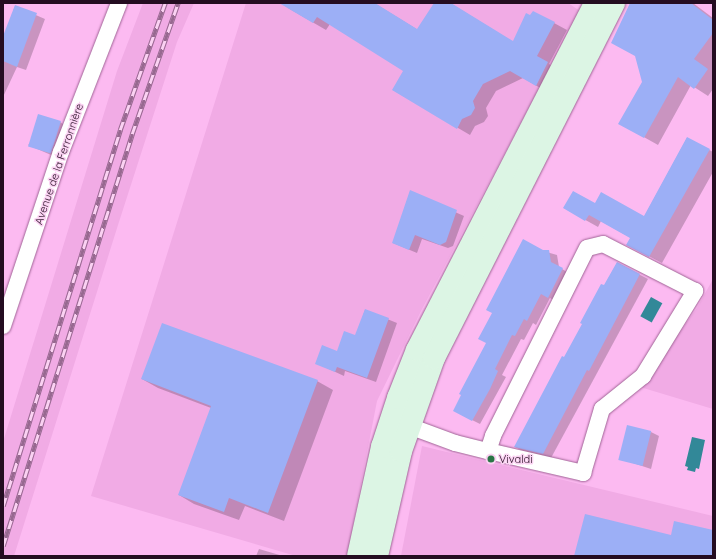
<!DOCTYPE html>
<meta charset="utf-8">
<style>
body{margin:0}
#map{position:relative;width:716px;height:559px;overflow:hidden;background:#fcbaf1;font-family:Quicksand,sans-serif}
div>[style]{position:absolute}
.built>*{inset:0;background:#f1abe5}
.water>*{inset:0;background:#328898;transform-origin:0 0}
.shadow>*{inset:0;background:#0003}
.building>*{inset:0;background:#9caff6;transform-origin:0 0}
.roads{filter:drop-shadow(0 0 1px #a06496) drop-shadow(0 0 1px #a06496)}
.minor>*{height:16px;margin:-8px;padding:0 8px;transform-origin:8px;border-radius:8px;background:#fff}
.secondary>*{height:22px;margin:-11px;padding:0 11px;transform-origin:11px;border-radius:11px;background:#dcf5e4}
.rail>*{height:4.5px;margin-top:-2.25px;transform-origin:0;background:repeating-linear-gradient(90deg,#fad2f2 0 9px,#976990 0 18px);box-sizing:border-box;border-block:1px solid #976990}
.dots>*{width:11px;height:11px;translate:-50% -50%;box-sizing:border-box;border:2px solid #fad2f2;border-radius:50%}
span{translate:-50% -50%;white-space:nowrap;text-align:center;line-height:1.15;-webkit-text-stroke:3px #fad2f2;paint-order:stroke}
.street-label{font-size:11px;color:#240d21}
.poi-label{font-size:11px;color:#240d21}
.left{translate:0 -50%;text-align:left}
.frame{position:absolute;inset:0;border:4px solid #240d21;pointer-events:none}
</style>
<div id="map">
<div class="built">
<i style="clip-path:polygon(143px 3px,194px 3px,177px 42px,118px 225px,14px 556px,3px 556px,3px 442px,117px 71px)"></i>
<i style="clip-path:polygon(246px 3px,568px 3px,580px 11px,421px 311px,377px 401px,347px 556px,296px 556px,91px 496px)"></i>
<i style="clip-path:polygon(713px 279px,713px 409px,640px 387px,697px 308px)"></i>
<i style="clip-path:polygon(422px 446px,713px 516px,713px 556px,401px 556px)"></i>
</div>
<div class="water">
<i style="left:651px;top:297px;width:13px;height:22px;rotate:29deg"></i>
<i style="clip-path:polygon(692px 437px,705px 440px,699px 469px,696px 468px,695px 472px,687px 470px,688px 467px,685px 466px)"></i>
</div>
<div class="shadow">
<i style="clip-path:polygon(291px 3px,374px 3px,418px 30px,435px 3px,450px 3px,513px 42px,554px 23px,567px 30px,549px 64px,561px 71px,549px 93px,523px 78px,496px 91px,486px 108px,488px 116px,484px 122px,475px 126px,470px 135px,393px 90px,405px 70px,330px 24px,326px 30px,288px 8px)"></i>
<i style="clip-path:polygon(632px 3px,693px 3px,713px 18px,713px 89px,708px 96px,691px 85px,658px 145px,633px 131px,643px 82px)"></i>
<i style="clip-path:polygon(15px 6px,45px 19px,26px 70px,17px 67px,3px 97px,3px 39px)"></i>
<i style="clip-path:polygon(60px 122px,68px 127px,58px 158px,28px 145px)"></i>
<i style="clip-path:polygon(687px 138px,713px 152px,713px 172px,662px 263px,639px 251px,631px 238px,601px 221px,598px 227px,564px 208px,595px 204px,644px 217px)"></i>
<i style="clip-path:polygon(410px 192px,464px 216px,453px 246px,448px 248px,422px 239px,417px 253px,393px 243px)"></i>
<i style="clip-path:polygon(543px 251px,557px 255px,559px 267px,570px 274px,556px 302px,550px 298px,536px 325px,533px 323px,524px 340px,521px 339px,502px 375px,506px 377px,480px 424px,462px 415px)"></i>
<i style="clip-path:polygon(617px 263px,648px 279px,551px 458px,523px 451px,515px 447px)"></i>
<i style="clip-path:polygon(365px 310px,397px 323px,376px 382px,345px 371px,344px 376px,316px 363px,337px 352px,356px 336px)"></i>
<i style="clip-path:polygon(142px 379px,317px 381px,333px 390px,284px 521px,245px 506px,239px 520px,194px 504px,179px 495px,211px 408px,158px 388px)"></i>
<i style="clip-path:polygon(651px 432px,659px 436px,651px 469px,621px 459px)"></i>
<i style="clip-path:polygon(259px 549px,283px 556px,256px 556px)"></i>
</div>
<div class="building">
<i style="clip-path:polygon(279px 3px,375px 3px,417px 29px,434px 3px,451px 3px,513px 41px,526px 13px,530px 15px,533px 11px,555px 22px,537px 56px,548px 62px,536px 86px,510px 71px,483px 84px,473px 101px,475px 108px,471px 115px,462px 119px,457px 129px,392px 90px,403px 71px,317px 17px,313px 23px)"></i>
<i style="clip-path:polygon(630px 3px,691px 3px,713px 20px,713px 33px,694px 59px,708px 69px,694px 89px,678px 77px,644px 138px,618px 124px,642px 82px,635px 56px,611px 43px)"></i>
<i style="clip-path:polygon(15px 5px,37px 13px,17px 67px,3px 61px,3px 36px)"></i>
<i style="left:38px;top:114px;width:24px;height:34px;rotate:17deg"></i>
<i style="clip-path:polygon(687px 137px,710px 149px,649px 257px,626px 245px,630px 238px,589px 215px,585px 221px,563px 208px,573px 191px,595px 203px,601px 192px,644px 216px)"></i>
<i style="clip-path:polygon(410px 190px,457px 210px,446px 242px,440px 245px,415px 235px,409px 250px,392px 243px)"></i>
<i style="clip-path:polygon(523px 239px,543px 250px,549px 250px,551px 262px,563px 268px,548px 298px,541px 294px,527px 321px,524px 319px,515px 336px,512px 335px,495px 369px,498px 371px,490px 389px,472px 421px,453px 411px,461px 395px,459px 394px,486px 343px,478px 339px,492px 313px,486px 310px)"></i>
<i style="clip-path:polygon(617px 262px,640px 274px,589px 371px,587px 370px,543px 454px,514px 447px,562px 356px,564px 357px,582px 324px,580px 323px,601px 284px,604px 285px)"></i>
<i style="clip-path:polygon(365px 309px,389px 318px,367px 378px,337px 367px,335px 372px,315px 364px,322px 345px,337px 351px,344px 331px,355px 335px)"></i>
<i style="clip-path:polygon(162px 323px,318px 380px,268px 513px,229px 498px,224px 512px,178px 495px,211px 406px,141px 379px)"></i>
<i style="left:627px;top:425px;width:25px;height:36px;rotate:14deg"></i>
<i style="clip-path:polygon(585px 514px,671px 535px,674px 521px,713px 530px,713px 556px,574px 556px)"></i>
</div>
<div class="roads">
<div class="minor">
<i style="left:3px;top:326px;width:183px;rotate:-71.6deg"></i>
<i style="left:61px;top:152px;width:160px;rotate:-68.7deg"></i>
<i style="left:409px;top:426px;width:49px;rotate:20.3deg"></i>
<i style="left:455px;top:443px;width:34px;rotate:14deg"></i>
<i style="left:488px;top:451px;width:98px;rotate:13deg"></i>
<i style="left:583px;top:473px;width:67px;rotate:-73.5deg"></i>
<i style="left:602px;top:409px;width:53px;rotate:-38.8deg"></i>
<i style="left:643px;top:376px;width:100px;rotate:-58.5deg"></i>
<i style="left:695px;top:291px;width:103px;rotate:-152.9deg"></i>
<i style="left:603px;top:244px;width:16px;rotate:166deg"></i>
<i style="left:587px;top:248px;width:210px;rotate:116.6deg"></i>
<i style="left:493px;top:436px;width:16px;rotate:108deg"></i>
</div>
<div class="secondary">
<i style="left:358px;top:556px;width:112px;rotate:-77.6deg"></i>
<i style="left:382px;top:447px;width:52px;rotate:-71.9deg"></i>
<i style="left:398px;top:398px;width:52px;rotate:-68.4deg"></i>
<i style="left:417px;top:350px;width:390px;rotate:-62.8deg"></i>
<i style="left:377px;top:556px;width:108px;rotate:-77.1deg"></i>
<i style="left:401px;top:451px;width:99px;rotate:-70.5deg"></i>
<i style="left:434px;top:358px;width:398px;rotate:-63.1deg"></i>
</div>
</div>
<div class="rail">
<i style="left:3px;top:506px;width:394px;rotate:-72.7deg"></i>
<i style="left:120px;top:130px;width:135px;rotate:-70.5deg"></i>
<i style="left:3px;top:546px;width:432px;rotate:-72.6deg"></i>
<i style="left:132px;top:134px;width:139px;rotate:-70.7deg"></i>
</div>
<div class="dots">
<i style="left:491px;top:459px;background:#297646"></i>
</div>
<div class="street-label">
<span style="left:59px;top:164px;rotate:-71deg">Avenue de la Ferronnière</span>
</div>
<div class="poi-label">
<span class="left" style="left:499px;top:459px">Vivaldi</span>
</div>
<div class="frame"></div>
</div>
